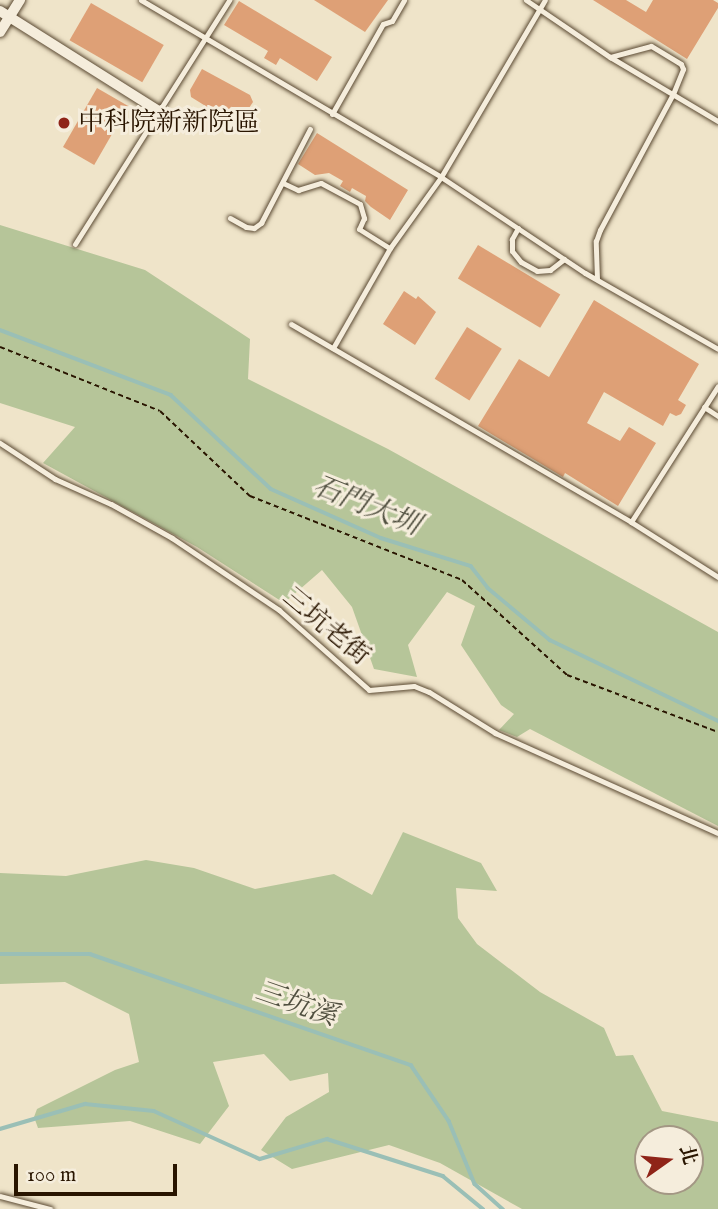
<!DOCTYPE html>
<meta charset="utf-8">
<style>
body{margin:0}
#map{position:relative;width:718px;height:1209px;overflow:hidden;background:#efe4c9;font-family:"IM FELL English","Noto Serif TC",serif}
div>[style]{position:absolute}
.green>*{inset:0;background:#b6c599}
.stream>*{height:3.5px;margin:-1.75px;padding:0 1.75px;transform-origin:1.75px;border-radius:1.75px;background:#9abfb6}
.building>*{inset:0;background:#dea076;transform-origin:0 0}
.path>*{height:2px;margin-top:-1px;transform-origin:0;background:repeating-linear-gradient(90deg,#291500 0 5px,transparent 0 8.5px)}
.roads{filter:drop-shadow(0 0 2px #5a4932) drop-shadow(0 0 2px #5a4932)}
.lane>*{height:5px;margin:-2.5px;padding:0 2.5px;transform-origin:2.5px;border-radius:2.5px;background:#f5eddc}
.street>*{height:10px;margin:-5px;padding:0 5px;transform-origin:5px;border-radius:5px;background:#f5eddc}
.dots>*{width:19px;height:19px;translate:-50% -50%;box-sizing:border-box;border:4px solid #f5eddc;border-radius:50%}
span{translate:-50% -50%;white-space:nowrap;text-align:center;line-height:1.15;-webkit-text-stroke:6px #f5eddc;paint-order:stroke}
.poi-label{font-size:26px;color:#291500}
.left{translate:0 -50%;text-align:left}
.street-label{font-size:26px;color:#291500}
.water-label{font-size:28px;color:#515040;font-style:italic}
.north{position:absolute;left:634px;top:1125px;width:70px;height:70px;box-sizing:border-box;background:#f5eddc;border:2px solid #a39784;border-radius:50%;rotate:75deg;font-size:19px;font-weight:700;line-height:28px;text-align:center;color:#291500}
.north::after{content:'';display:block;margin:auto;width:24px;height:32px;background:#8f2418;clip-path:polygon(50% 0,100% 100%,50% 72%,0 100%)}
.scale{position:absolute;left:14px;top:1164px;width:163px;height:32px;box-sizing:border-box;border:4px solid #291500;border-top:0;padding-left:9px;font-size:21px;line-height:24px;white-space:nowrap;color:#291500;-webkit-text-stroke:5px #f5eddc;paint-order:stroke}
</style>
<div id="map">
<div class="green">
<i style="clip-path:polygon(0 225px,145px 270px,250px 339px,248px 379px,388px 449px,718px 632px,718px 826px,530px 729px,517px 737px,499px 730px,514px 714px,501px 705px,461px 645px,475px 606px,447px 592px,408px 645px,417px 677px,374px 669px,352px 607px,322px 570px,284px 603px,197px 547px,43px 463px,75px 427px,0 403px)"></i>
<i style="clip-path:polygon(evenodd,403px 832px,481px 863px,497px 891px,456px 888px,458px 918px,477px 944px,540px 992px,604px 1028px,616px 1056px,633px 1055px,662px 1111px,718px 1122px,718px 1209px,522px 1209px,440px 1163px,389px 1145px,292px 1169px,261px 1150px,286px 1117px,329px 1092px,328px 1073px,290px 1081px,264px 1054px,213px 1062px,229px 1106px,200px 1144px,130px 1121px,38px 1128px,34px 1117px,37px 1109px,115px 1070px,139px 1062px,129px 1014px,65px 982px,0 984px,0 873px,66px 876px,146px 860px,194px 868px,255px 889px,334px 874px,372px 895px,403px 832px,690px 1139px,690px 1181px,648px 1181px,648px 1139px,690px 1139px)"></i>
</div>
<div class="stream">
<i style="left:0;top:330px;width:183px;rotate:20.8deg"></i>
<i style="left:171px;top:395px;width:137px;rotate:43.2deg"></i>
<i style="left:271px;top:489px;width:120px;rotate:24deg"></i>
<i style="left:381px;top:538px;width:94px;rotate:17.3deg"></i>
<i style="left:471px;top:566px;width:28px;rotate:52deg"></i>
<i style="left:488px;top:588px;width:81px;rotate:40deg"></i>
<i style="left:550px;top:640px;width:187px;rotate:25.7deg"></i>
<i style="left:0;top:954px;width:90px"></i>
<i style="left:90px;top:954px;width:340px;rotate:19.1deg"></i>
<i style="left:411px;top:1065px;width:68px;rotate:55.8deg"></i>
<i style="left:449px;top:1121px;width:68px;rotate:67.6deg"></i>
<i style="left:475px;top:1184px;width:38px;rotate:42deg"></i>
<i style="left:0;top:1129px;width:89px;rotate:-16.4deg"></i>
<i style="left:85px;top:1104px;width:69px;rotate:5.8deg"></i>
<i style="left:154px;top:1111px;width:116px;rotate:24.4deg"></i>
<i style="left:260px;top:1159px;width:70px;rotate:-16.6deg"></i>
<i style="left:327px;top:1139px;width:122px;rotate:17.7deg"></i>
<i style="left:443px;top:1176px;width:52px;rotate:39.5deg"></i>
</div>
<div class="building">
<i style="clip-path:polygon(314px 0,388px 0,365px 32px)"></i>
<i style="clip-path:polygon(593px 0,626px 0,646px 12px,653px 0,713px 0,718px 3px,718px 8px,687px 59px)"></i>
<i style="clip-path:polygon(239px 1px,332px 57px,317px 81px,280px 58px,276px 65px,264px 58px,268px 51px,224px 25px)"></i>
<i style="left:91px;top:3px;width:84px;height:43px;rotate:30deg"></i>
<i style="clip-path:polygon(202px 69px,250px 95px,253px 102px,239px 123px,223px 115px,212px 132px,212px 110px,191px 97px,190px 90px)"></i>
<i style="left:97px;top:88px;width:36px;height:68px;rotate:30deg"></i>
<i style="clip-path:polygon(317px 133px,408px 190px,390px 220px,371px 207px,365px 201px,366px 196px,352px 188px,350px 192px,340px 186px,343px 181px,329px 173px,315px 175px,298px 164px)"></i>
<i style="left:478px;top:245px;width:96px;height:39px;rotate:31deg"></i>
<i style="clip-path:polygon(404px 291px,416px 299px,418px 296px,436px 312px,415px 345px,383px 324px)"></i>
<i style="clip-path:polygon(594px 300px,699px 364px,678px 400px,686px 405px,681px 414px,676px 416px,670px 413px,663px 426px,604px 392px,587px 423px,620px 441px,629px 427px,656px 443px,618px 506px,565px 473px,563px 477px,478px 426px,519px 359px,549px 377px)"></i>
<i style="left:467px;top:327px;width:41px;height:61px;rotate:32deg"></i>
</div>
<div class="path">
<i style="left:0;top:347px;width:172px;rotate:21.8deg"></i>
<i style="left:160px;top:411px;width:124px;rotate:43.4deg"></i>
<i style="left:250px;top:496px;width:228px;rotate:21.6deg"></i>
<i style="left:462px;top:580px;width:142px;rotate:42.1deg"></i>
<i style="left:567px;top:675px;width:161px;rotate:20.7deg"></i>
</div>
<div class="roads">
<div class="lane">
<i style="left:141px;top:0;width:348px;rotate:30.5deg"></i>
<i style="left:441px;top:177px;width:173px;rotate:33.7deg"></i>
<i style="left:585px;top:273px;width:153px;rotate:29.7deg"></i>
<i style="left:526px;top:0;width:102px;rotate:34.2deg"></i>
<i style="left:610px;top:57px;width:126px;rotate:30.7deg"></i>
<i style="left:332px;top:114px;width:103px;rotate:-60.5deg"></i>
<i style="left:383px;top:24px;width:9px;rotate:-18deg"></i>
<i style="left:392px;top:21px;width:24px;rotate:-60deg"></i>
<i style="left:283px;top:183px;width:17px;rotate:25deg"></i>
<i style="left:298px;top:190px;width:24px;rotate:-17deg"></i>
<i style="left:321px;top:183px;width:44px;rotate:28.3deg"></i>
<i style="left:360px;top:204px;width:15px;rotate:74deg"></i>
<i style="left:364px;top:218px;width:12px;rotate:114deg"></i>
<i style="left:359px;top:229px;width:36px;rotate:32deg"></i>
<i style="left:390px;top:248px;width:87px;rotate:-54.3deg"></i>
<i style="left:441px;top:177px;width:205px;rotate:-59.6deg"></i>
<i style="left:230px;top:218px;width:18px;rotate:29deg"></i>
<i style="left:246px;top:227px;width:8px;rotate:7deg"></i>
<i style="left:254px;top:228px;width:9px;rotate:-36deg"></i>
<i style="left:261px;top:223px;width:106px;rotate:-62.5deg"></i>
<i style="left:518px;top:228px;width:13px;rotate:119deg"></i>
<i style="left:512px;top:239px;width:12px;rotate:90deg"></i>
<i style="left:512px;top:251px;width:14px;rotate:51deg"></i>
<i style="left:521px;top:262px;width:18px;rotate:29deg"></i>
<i style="left:537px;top:271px;width:13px;rotate:-4deg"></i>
<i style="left:550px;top:270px;width:18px;rotate:-38deg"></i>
<i style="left:75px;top:244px;width:289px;rotate:-57.7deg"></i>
<i style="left:597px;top:279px;width:38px;rotate:-92deg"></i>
<i style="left:596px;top:241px;width:12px;rotate:-70deg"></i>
<i style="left:600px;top:230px;width:154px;rotate:-61.8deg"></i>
<i style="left:673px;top:94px;width:27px;rotate:-68deg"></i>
<i style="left:683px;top:69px;width:5px;rotate:-112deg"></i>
<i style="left:681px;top:64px;width:35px;rotate:-149deg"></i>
<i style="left:651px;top:46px;width:42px;rotate:165deg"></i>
<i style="left:291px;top:324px;width:393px;rotate:30.2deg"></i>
<i style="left:631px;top:522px;width:103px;rotate:32.3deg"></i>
<i style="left:333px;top:348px;width:115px;rotate:-60.3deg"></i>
<i style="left:704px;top:407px;width:17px;rotate:33deg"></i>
<i style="left:0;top:443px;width:66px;rotate:33.2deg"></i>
<i style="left:55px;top:479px;width:61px;rotate:24.1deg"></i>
<i style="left:111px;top:504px;width:70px;rotate:29.1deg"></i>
<i style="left:172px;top:538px;width:129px;rotate:33.9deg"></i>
<i style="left:279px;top:610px;width:120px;rotate:41.6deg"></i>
<i style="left:369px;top:690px;width:45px;rotate:-5.1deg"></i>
<i style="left:414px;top:686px;width:16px;rotate:22deg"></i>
<i style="left:429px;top:692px;width:78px;rotate:31.8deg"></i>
<i style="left:495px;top:733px;width:244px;rotate:24.2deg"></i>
<i style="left:631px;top:522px;width:161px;rotate:-57.4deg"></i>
<i style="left:0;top:1196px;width:52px;rotate:14.6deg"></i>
</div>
<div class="street">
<i style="left:0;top:11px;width:186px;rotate:32.2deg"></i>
<i style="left:0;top:32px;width:38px;rotate:-58deg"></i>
</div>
</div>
<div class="dots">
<i style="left:64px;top:123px;background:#8f2418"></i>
</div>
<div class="poi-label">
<span class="left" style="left:78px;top:123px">中科院新新院區</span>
</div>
<div class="street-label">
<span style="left:326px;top:627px;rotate:40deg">三坑老街</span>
</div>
<div class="water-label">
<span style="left:366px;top:507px;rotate:22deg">石門大圳</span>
<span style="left:296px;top:1005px;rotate:19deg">三坑溪</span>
</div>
<div class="north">北</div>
<div class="scale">100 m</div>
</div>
